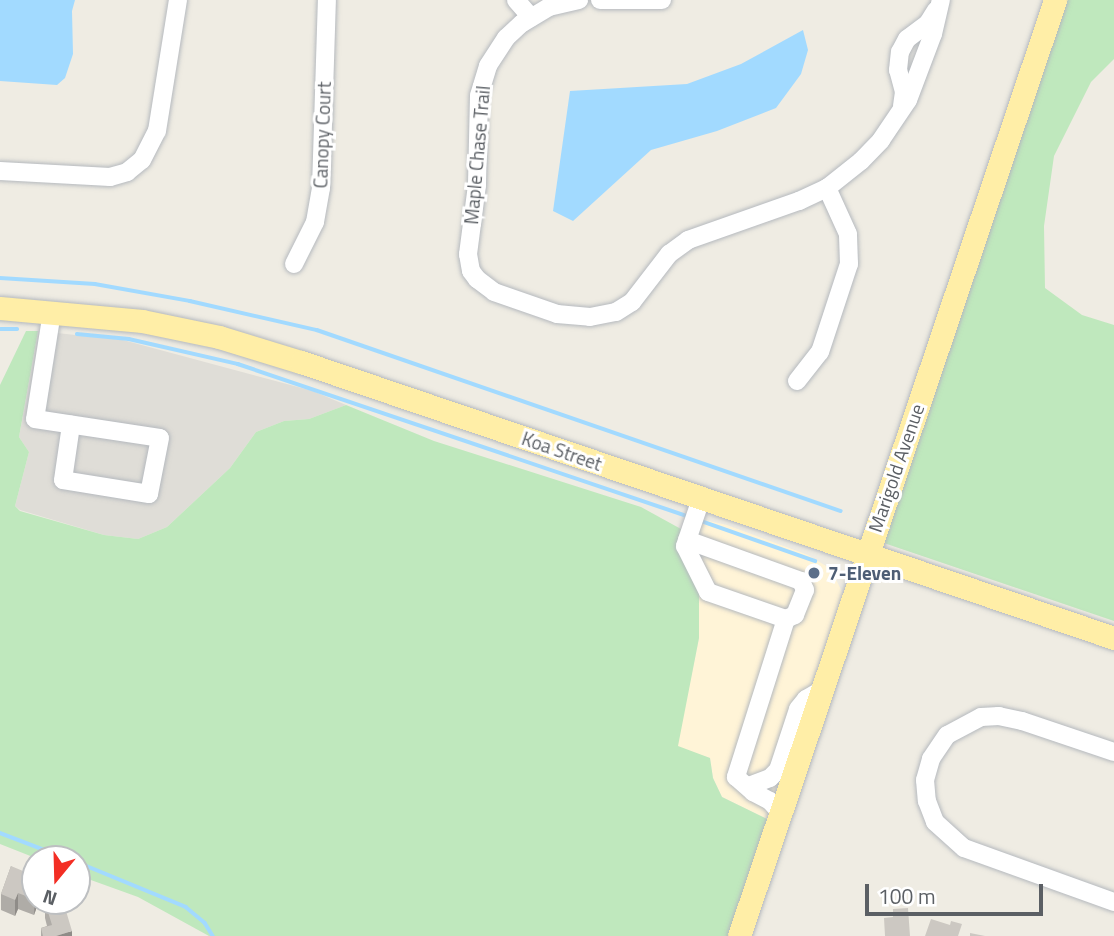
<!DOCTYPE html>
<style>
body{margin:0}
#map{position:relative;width:1114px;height:936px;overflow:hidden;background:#efece3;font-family:"Titillium Web",sans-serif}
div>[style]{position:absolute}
.commercial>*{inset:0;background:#fff4d7}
.industrial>*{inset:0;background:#dfddd7}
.green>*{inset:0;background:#bfe8bd}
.water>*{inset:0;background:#a2daff}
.stream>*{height:3.5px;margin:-1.75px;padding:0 1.75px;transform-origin:1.75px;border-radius:1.75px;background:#a2daff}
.roads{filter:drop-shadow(0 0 2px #b5b9be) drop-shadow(0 0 2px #b5b9be)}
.minor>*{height:18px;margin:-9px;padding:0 9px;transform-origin:9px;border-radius:9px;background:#fff}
.major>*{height:23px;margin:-11.5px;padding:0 11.5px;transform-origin:11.5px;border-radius:11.5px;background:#ffeea7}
.wall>*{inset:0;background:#afaca7}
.shaded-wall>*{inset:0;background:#8f8c88}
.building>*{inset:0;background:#ccc8c2}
.dots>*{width:19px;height:19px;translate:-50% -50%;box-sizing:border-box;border:4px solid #fff;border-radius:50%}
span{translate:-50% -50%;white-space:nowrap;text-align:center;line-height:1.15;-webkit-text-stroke:6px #fff;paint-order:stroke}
.street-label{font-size:19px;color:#5b5f64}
.service-label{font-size:19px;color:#4e5e75;font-weight:700}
.left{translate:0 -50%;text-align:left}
.north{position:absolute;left:21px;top:845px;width:70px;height:70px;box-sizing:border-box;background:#fff;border:2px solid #bdbfc1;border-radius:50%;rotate:199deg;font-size:19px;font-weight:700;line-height:28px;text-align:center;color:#5b5f64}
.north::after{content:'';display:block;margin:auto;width:24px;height:32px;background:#f32e24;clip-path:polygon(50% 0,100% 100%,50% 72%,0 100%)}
.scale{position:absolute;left:865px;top:884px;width:178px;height:32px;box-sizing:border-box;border:4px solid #5b5f64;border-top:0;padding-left:9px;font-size:21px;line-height:24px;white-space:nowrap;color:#5b5f64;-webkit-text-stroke:5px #fff;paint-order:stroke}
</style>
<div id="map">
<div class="commercial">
<i style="clip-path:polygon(686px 516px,727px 525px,808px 555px,831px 569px,844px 596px,771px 821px,722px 797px,713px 778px,710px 758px,677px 747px,699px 638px,688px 563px,678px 538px)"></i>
</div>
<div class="industrial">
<i style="clip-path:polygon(38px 331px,123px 340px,313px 391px,346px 405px,309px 419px,284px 421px,256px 432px,230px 468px,167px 527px,138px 539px,104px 535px,20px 510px,15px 506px,29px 452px,19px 437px)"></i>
</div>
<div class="green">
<i style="clip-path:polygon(1062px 0,1114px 0,1114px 59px,1091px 82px,1054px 156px,1044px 226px,1045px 288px,1082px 315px,1114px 325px,1114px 621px,878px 541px)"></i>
<i style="clip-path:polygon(26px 331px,38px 331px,19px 437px,29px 452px,15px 506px,20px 511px,104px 535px,138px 539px,167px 527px,230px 468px,256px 432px,284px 421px,309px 419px,346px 405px,434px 441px,641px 507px,681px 529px,678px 538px,699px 591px,699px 638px,678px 746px,710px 758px,713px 778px,722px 797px,771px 821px,733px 936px,209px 936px,138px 897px,77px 875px,77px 859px,38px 859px,0 844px,0 385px)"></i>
</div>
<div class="water">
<i style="clip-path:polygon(0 0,75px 0,72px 11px,73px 54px,65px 78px,57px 85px,0 81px)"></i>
<i style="clip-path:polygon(803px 30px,808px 50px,801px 74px,776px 108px,717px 131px,651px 150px,573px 221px,553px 211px,570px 91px,687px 84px,741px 64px)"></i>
</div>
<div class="stream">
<i style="left:0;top:278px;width:95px;rotate:3.6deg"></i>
<i style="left:95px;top:284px;width:97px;rotate:10.1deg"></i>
<i style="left:190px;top:301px;width:130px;rotate:12.9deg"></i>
<i style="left:317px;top:330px;width:554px;rotate:19.06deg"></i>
<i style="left:0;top:329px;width:17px"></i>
<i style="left:77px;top:334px;width:52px;rotate:5.5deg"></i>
<i style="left:129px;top:339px;width:112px;rotate:12.9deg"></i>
<i style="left:238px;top:364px;width:477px;rotate:18.7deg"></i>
<i style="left:701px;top:521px;width:121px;rotate:19.3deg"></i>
<i style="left:0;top:833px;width:73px;rotate:20.9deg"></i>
<i style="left:77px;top:862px;width:118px;rotate:22.4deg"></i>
<i style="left:186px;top:907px;width:25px;rotate:40deg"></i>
<i style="left:205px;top:923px;width:15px;rotate:58deg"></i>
</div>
<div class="roads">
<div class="minor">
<i style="left:516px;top:0;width:23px;rotate:49deg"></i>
<i style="left:579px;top:0;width:31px;rotate:167deg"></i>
<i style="left:549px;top:7px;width:31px;rotate:149deg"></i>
<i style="left:522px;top:23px;width:22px;rotate:137deg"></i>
<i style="left:506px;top:38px;width:33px;rotate:123deg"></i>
<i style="left:488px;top:66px;width:31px;rotate:107deg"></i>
<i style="left:479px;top:96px;width:89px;rotate:91.3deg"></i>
<i style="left:477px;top:185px;width:70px;rotate:97.4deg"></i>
<i style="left:468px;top:254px;width:17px;rotate:80deg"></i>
<i style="left:471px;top:271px;width:10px;rotate:53deg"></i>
<i style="left:477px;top:279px;width:21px;rotate:37deg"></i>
<i style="left:494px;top:292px;width:67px;rotate:19.2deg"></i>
<i style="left:557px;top:314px;width:33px;rotate:5deg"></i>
<i style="left:590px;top:317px;width:26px;rotate:-11deg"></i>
<i style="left:616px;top:312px;width:19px;rotate:-32deg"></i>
<i style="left:632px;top:302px;width:61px;rotate:-52.4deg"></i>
<i style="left:669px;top:254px;width:24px;rotate:-36deg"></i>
<i style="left:688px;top:240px;width:118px;rotate:-19.4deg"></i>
<i style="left:799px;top:201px;width:31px;rotate:-25deg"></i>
<i style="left:827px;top:188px;width:43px;rotate:-38.5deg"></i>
<i style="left:861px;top:161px;width:29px;rotate:-46deg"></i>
<i style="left:881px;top:140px;width:48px;rotate:-56deg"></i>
<i style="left:908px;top:100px;width:71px;rotate:-69.3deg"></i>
<i style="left:933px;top:34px;width:35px;rotate:-77deg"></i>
<i style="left:600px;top:0;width:62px"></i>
<i style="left:902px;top:106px;width:14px;rotate:-82deg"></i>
<i style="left:904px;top:92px;width:23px;rotate:-105deg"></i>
<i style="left:898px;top:70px;width:18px;rotate:-84deg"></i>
<i style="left:900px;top:52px;width:15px;rotate:-62deg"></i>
<i style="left:907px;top:39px;width:26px;rotate:-37deg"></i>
<i style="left:928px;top:23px;width:15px;rotate:-58deg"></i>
<i style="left:0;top:171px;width:110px;rotate:3.1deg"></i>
<i style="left:110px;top:177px;width:18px;rotate:-16deg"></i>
<i style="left:127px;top:172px;width:19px;rotate:-39deg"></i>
<i style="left:142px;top:160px;width:33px;rotate:-63deg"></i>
<i style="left:157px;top:131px;width:133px;rotate:-80.9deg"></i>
<i style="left:294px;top:264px;width:47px;rotate:-63.4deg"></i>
<i style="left:315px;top:222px;width:35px;rotate:-80deg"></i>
<i style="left:321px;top:188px;width:188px;rotate:-88.2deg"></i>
<i style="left:52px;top:312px;width:108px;rotate:99deg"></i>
<i style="left:35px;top:419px;width:126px;rotate:8.6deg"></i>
<i style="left:160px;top:438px;width:57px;rotate:101.1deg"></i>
<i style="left:149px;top:494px;width:87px;rotate:-170.8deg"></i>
<i style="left:63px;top:480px;width:56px;rotate:-81.7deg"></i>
<i style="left:797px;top:381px;width:37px;rotate:-52deg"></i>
<i style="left:820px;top:352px;width:93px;rotate:-71.8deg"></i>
<i style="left:849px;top:264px;width:30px;rotate:-92deg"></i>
<i style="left:848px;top:234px;width:51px;rotate:-114.5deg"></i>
<i style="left:701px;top:499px;width:50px;rotate:108.8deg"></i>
<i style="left:685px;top:546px;width:51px;rotate:63.4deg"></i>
<i style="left:708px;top:592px;width:83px;rotate:19.1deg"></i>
<i style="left:786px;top:619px;width:166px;rotate:107.6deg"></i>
<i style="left:736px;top:777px;width:23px;rotate:41deg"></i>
<i style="left:753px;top:792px;width:19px;rotate:28deg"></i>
<i style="left:770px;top:801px;width:15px;rotate:48deg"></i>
<i style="left:687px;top:540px;width:121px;rotate:19.8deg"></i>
<i style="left:801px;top:581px;width:10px;rotate:66deg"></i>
<i style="left:805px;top:590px;width:27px;rotate:112deg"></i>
<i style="left:795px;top:615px;width:10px;rotate:156deg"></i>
<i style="left:1114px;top:752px;width:97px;rotate:-161.4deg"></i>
<i style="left:1022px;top:721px;width:24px;rotate:-168deg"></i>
<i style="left:999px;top:716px;width:18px;rotate:177deg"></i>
<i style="left:981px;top:717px;width:38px;rotate:152deg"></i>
<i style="left:947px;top:735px;width:29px;rotate:124deg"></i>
<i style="left:931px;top:759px;width:22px;rotate:106deg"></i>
<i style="left:925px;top:780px;width:21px;rotate:85deg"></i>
<i style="left:927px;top:801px;width:22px;rotate:69deg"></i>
<i style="left:935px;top:822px;width:39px;rotate:42deg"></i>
<i style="left:964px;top:848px;width:159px;rotate:19.8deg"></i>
<i style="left:749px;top:786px;width:22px;rotate:-21deg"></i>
<i style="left:770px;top:778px;width:11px;rotate:-45deg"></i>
<i style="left:778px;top:770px;width:64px;rotate:-71.8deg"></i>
<i style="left:798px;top:709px;width:13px;rotate:-51deg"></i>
<i style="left:806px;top:699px;width:16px;rotate:-30deg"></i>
</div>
<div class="major">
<i style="left:0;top:308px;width:143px;rotate:5.2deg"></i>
<i style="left:142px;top:321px;width:79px;rotate:11.7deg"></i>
<i style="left:219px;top:337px;width:86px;rotate:17deg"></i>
<i style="left:301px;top:362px;width:859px;rotate:18.75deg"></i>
<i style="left:739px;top:936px;width:988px;rotate:-71.34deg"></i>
</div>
</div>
<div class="wall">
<i style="clip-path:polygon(11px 866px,35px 901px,39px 901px,34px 915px,18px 909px,15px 916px,1px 910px,1px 894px)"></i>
<i style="clip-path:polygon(45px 902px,72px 936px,41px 936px,41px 928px,47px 926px,45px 918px)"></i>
</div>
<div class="shaded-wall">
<i style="clip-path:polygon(18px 893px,18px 909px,15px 916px,15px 900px)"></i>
<i style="clip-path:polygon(35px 897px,35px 901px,39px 901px,34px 915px)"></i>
<i style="clip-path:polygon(72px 931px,72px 936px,56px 936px)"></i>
</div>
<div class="building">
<i style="clip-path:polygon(11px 866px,35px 876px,35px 897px,34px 899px,18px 893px,15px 900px,1px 894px)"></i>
<i style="clip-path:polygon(48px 901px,63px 901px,72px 931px,56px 936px,43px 936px,41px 928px,52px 925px,45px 902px)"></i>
<i style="clip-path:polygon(908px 908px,910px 936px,885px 936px,884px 918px,893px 917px,893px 909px)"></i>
<i style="clip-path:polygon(931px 919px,950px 925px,951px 921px,962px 924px,958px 936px,925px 936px)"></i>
<i style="clip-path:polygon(970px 933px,985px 936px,970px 936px)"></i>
</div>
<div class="dots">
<i style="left:814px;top:573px;background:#5c6f8a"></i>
</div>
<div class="street-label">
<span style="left:322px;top:135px;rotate:-88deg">Canopy Court</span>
<span style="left:477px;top:155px;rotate:-85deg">Maple Chase Trail</span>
<span style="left:562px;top:451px;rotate:19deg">Koa Street</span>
<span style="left:896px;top:468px;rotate:-71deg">Marigold Avenue</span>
</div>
<div class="service-label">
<span class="left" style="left:828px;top:573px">7-Eleven</span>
</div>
<div class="north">N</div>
<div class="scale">100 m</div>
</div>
